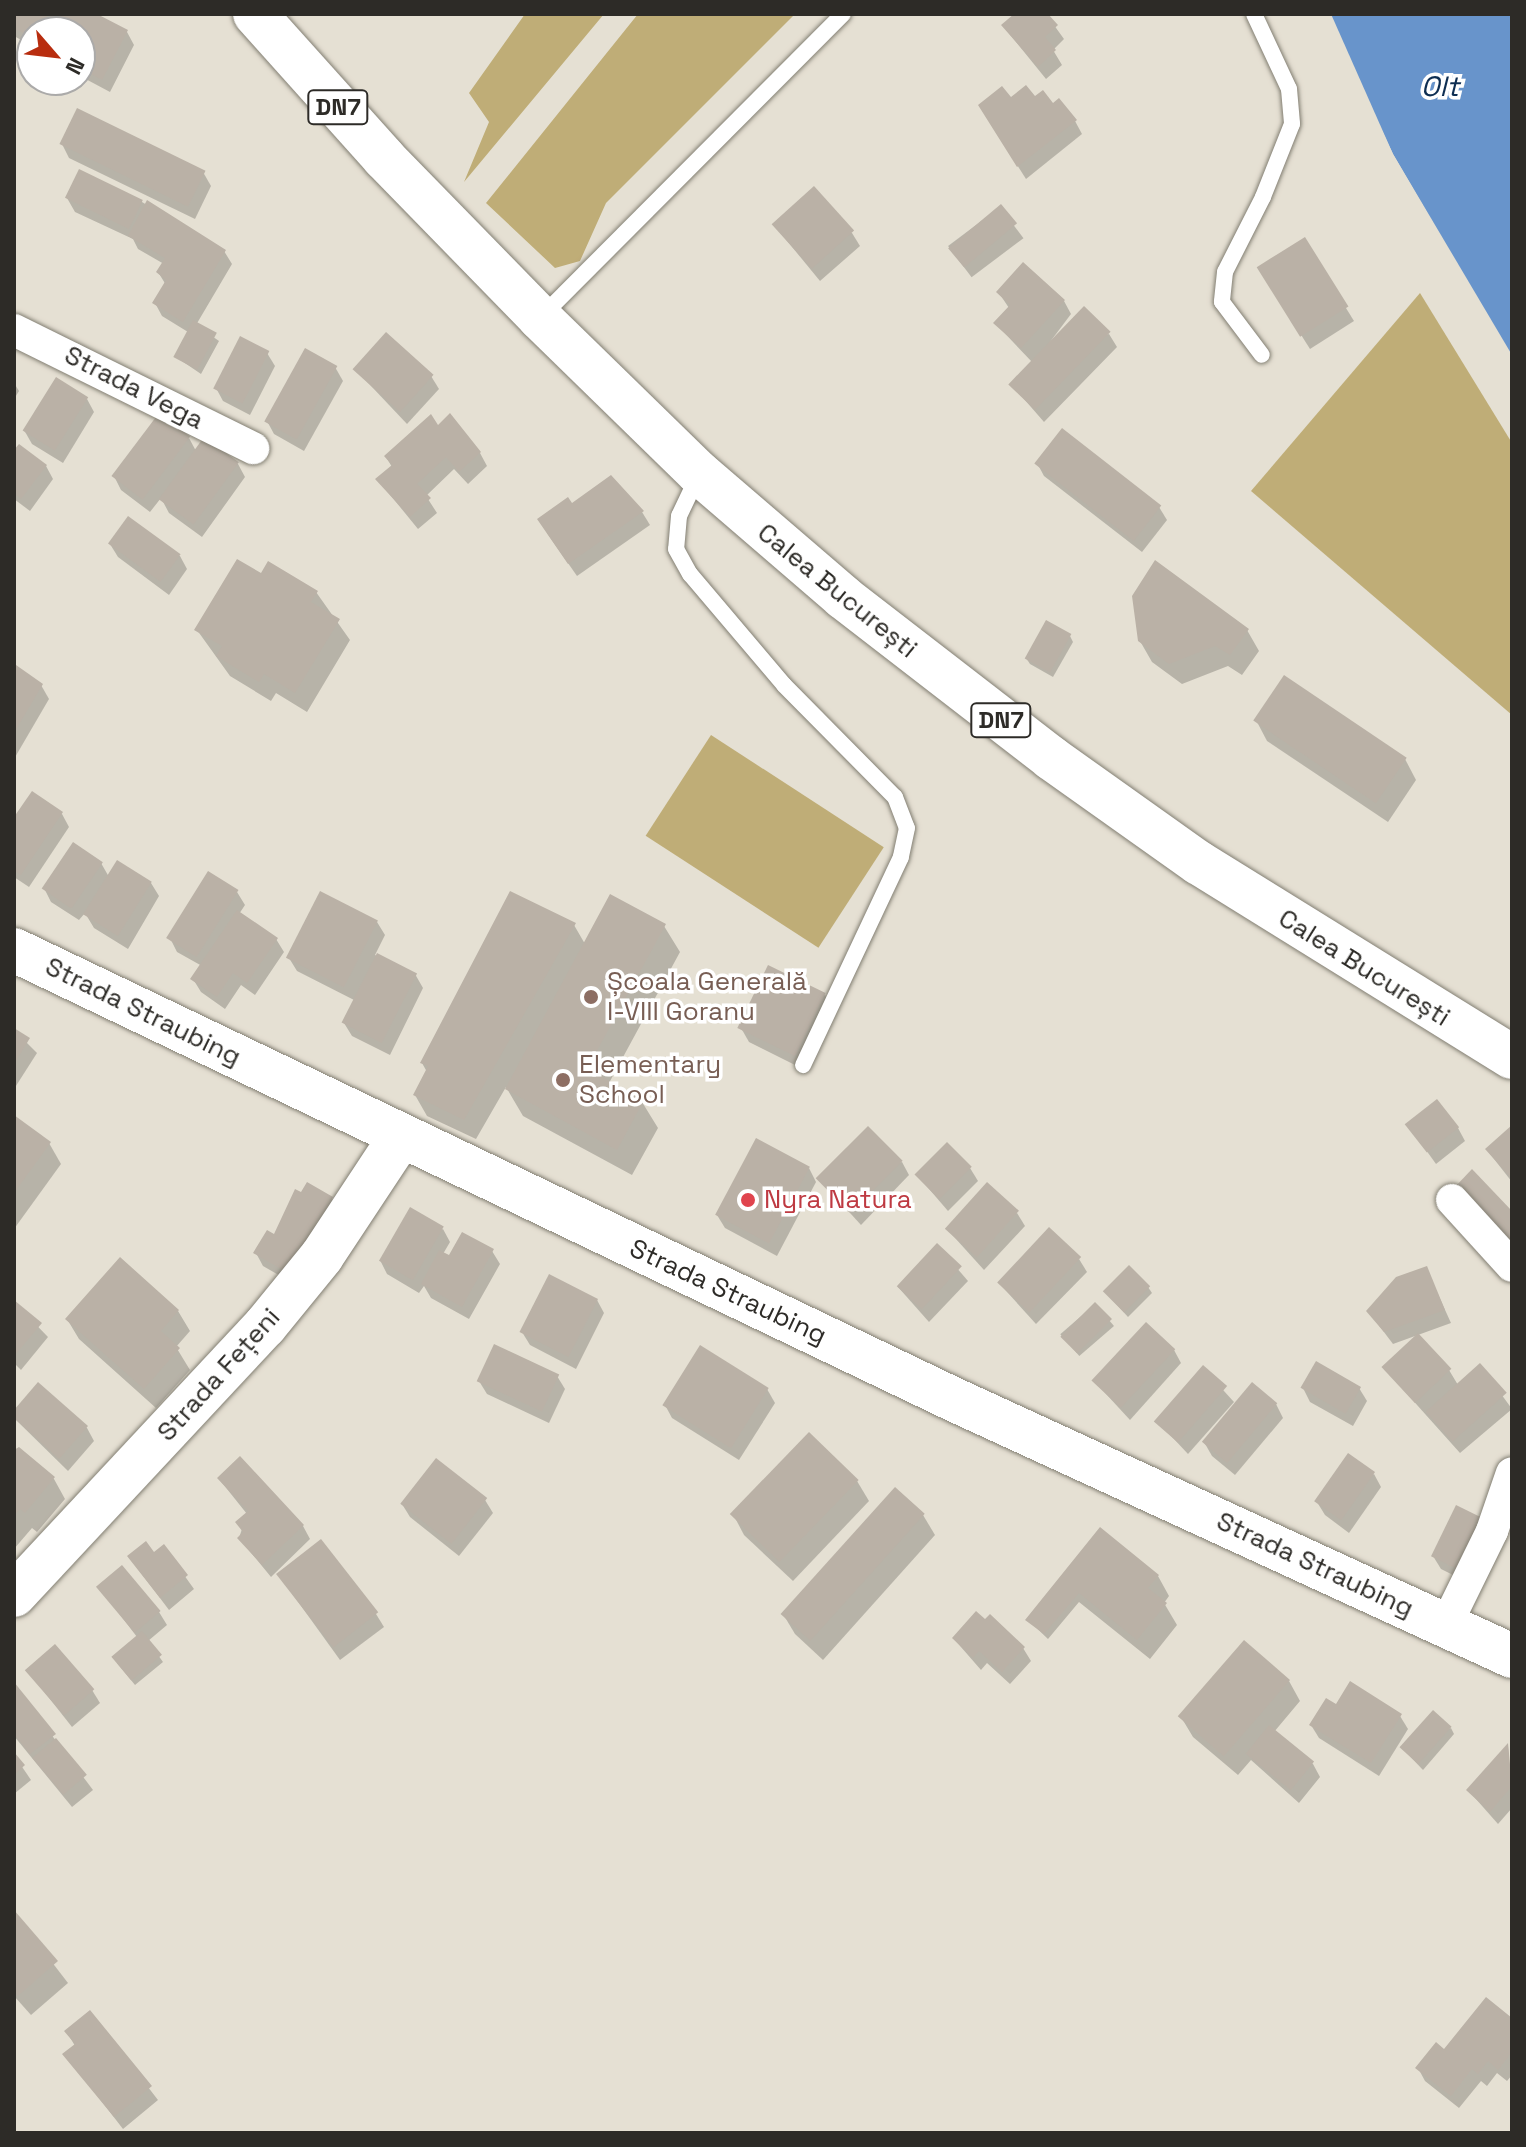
<!DOCTYPE html>
<meta charset="utf-8">
<style>
body{margin:0}
#map{position:relative;width:1526px;height:2147px;overflow:hidden;background:#e5e0d3;font-family:"Space Grotesk",sans-serif}
div>[style]{position:absolute}
.green>*{inset:0;background:#bfad77;transform-origin:0 0}
.water>*{inset:0;background:#6894cb}
.pier>*{inset:0;background:#e5e0d3}
.shadow>*{inset:0;background:#0003;transform-origin:0 0}
.building>*{inset:0;background:#bab1a6;transform-origin:0 0}
.roads{filter:drop-shadow(0 0 2px #827e72) drop-shadow(0 0 2px #827e72)}
.lane>*{height:16px;margin:-8px;padding:0 8px;transform-origin:8px;border-radius:8px;background:#fff}
.street>*{height:32px;margin:-16px;padding:0 16px;transform-origin:16px;border-radius:16px;background:#fff}
.secondary>*{height:44px;margin:-22px;padding:0 22px;transform-origin:22px;border-radius:22px;background:#fff}
.highway>*{height:44px;margin:-22px;padding:0 22px;transform-origin:22px;border-radius:22px;background:#fff}
.dots>*{width:22px;height:22px;translate:-50% -50%;box-sizing:border-box;border:4px solid #fff;border-radius:50%}
span{translate:-50% -50%;white-space:nowrap;text-align:center;line-height:1.15;-webkit-text-stroke:7px #fff;paint-order:stroke}
.shield-label span{padding:2px 6px;background:#fff;border:2px solid;border-radius:6px;-webkit-text-stroke-width:0}
.shield-label{font-size:24px;color:#2d2b27;font-weight:700}
.street-label{font-size:26px;color:#2d2b27}
.education-label{font-size:26px;color:#785e54}
.left{translate:0 -50%;text-align:left}
.health-label{font-size:26px;color:#be3a42}
.water-label{font-size:28px;color:#0e2e52;font-style:italic}
.frame{position:absolute;inset:0;border:16px solid #2d2b27;pointer-events:none}
.north{position:absolute;left:16px;top:16px;width:80px;height:80px;box-sizing:border-box;background:#fff;border:2px solid #abaaa9;border-radius:50%;rotate:118deg;font-size:22px;font-weight:700;line-height:32px;text-align:center;color:#2d2b27}
.north::after{content:'';display:block;margin:auto;width:28px;height:36px;background:#b82d0f;clip-path:polygon(50% 0,100% 100%,50% 72%,0 100%)}
</style>
<div id="map">
<div class="green">
<i style="clip-path:polygon(525px 14px,604px 14px,464px 182px,489px 122px,469px 93px)"></i>
<i style="clip-path:polygon(638px 14px,795px 14px,606px 203px,580px 261px,555px 268px,486px 203px)"></i>
<i style="clip-path:polygon(1420px 293px,1512px 443px,1512px 715px,1251px 491px)"></i>
<i style="left:711px;top:735px;width:206px;height:120px;rotate:33deg"></i>
</div>
<div class="water">
<i style="clip-path:polygon(1331px 14px,1512px 14px,1512px 355px,1393px 154px)"></i>
</div>
<div class="pier">
<i style="clip-path:polygon(1327px 14px,1393px 154px,1512px 359px,1389px 156px)"></i>
</div>
<div class="shadow">
<i style="clip-path:polygon(14px 14px,93px 14px,127px 32px,134px 45px,110px 92px,80px 76px,80px 32px,32px 32px,32px 46px,14px 36px)"></i>
<i style="clip-path:polygon(1016px 14px,1046px 14px,1064px 39px,1053px 50px,1062px 65px,1046px 79px,1003px 26px)"></i>
<i style="clip-path:polygon(1034px 99px,1075px 121px,1082px 134px,1026px 179px,988px 119px,1010px 100px)"></i>
<i style="clip-path:polygon(62px 144px,203px 172px,211px 186px,195px 219px,69px 158px)"></i>
<i style="clip-path:polygon(67px 198px,142px 202px,224px 251px,232px 264px,196px 325px,219px 341px,201px 374px,176px 357px,188px 332px,162px 316px,155px 303px,166px 285px,158px 272px,164px 264px,138px 249px,133px 239px,75px 212px)"></i>
<i style="left:1000px;top:207px;width:39px;height:65px;rotate:53deg"></i>
<i style="clip-path:polygon(774px 225px,852px 233px,860px 246px,820px 281px)"></i>
<i style="clip-path:polygon(1304px 240px,1354px 321px,1310px 349px,1267px 281px)"></i>
<i style="clip-path:polygon(999px 293px,1064px 301px,1071px 314px,1044px 350px,1109px 334px,1117px 347px,1044px 422px,1011px 384px,1032px 362px,995px 323px,1009px 308px)"></i>
<i style="clip-path:polygon(267px 353px,275px 366px,250px 415px,223px 401px,216px 388px)"></i>
<i style="clip-path:polygon(335px 367px,343px 381px,304px 451px,274px 434px,267px 421px)"></i>
<i style="clip-path:polygon(355px 369px,431px 376px,439px 389px,407px 424px)"></i>
<i style="clip-path:polygon(14px 383px,19px 391px,14px 399px)"></i>
<i style="clip-path:polygon(87px 399px,94px 412px,63px 463px,32px 444px,24px 430px)"></i>
<i style="clip-path:polygon(438px 428px,480px 453px,487px 466px,468px 484px,454px 469px,426px 496px,437px 513px,418px 529px,378px 480px,392px 467px,386px 457px)"></i>
<i style="clip-path:polygon(189px 438px,196px 451px,238px 464px,245px 477px,202px 537px,169px 513px,161px 498px,150px 512px,121px 490px,114px 476px)"></i>
<i style="clip-path:polygon(14px 453px,46px 466px,53px 479px,30px 511px,14px 499px)"></i>
<i style="clip-path:polygon(1037px 463px,1159px 507px,1167px 520px,1142px 552px,1044px 476px)"></i>
<i style="clip-path:polygon(572px 506px,642px 512px,650px 525px,577px 576px,547px 533px)"></i>
<i style="clip-path:polygon(110px 544px,180px 556px,187px 569px,169px 595px,118px 557px)"></i>
<i style="clip-path:polygon(262px 576px,316px 592px,350px 640px,307px 712px,276px 693px,271px 701px,230px 676px,197px 630px)"></i>
<i style="clip-path:polygon(1247px 630px,1259px 651px,1242px 675px,1228px 666px,1182px 684px,1152px 662px,1140px 641px)"></i>
<i style="clip-path:polygon(1070px 636px,1073px 642px,1053px 677px,1030px 664px,1026px 658px)"></i>
<i style="clip-path:polygon(14px 672px,41px 685px,49px 699px,14px 759px)"></i>
<i style="clip-path:polygon(1256px 720px,1405px 759px,1416px 780px,1388px 822px,1267px 741px)"></i>
<i style="clip-path:polygon(62px 814px,69px 827px,29px 887px,14px 877px,14px 820px)"></i>
<i style="clip-path:polygon(101px 863px,109px 877px,151px 883px,159px 896px,128px 949px,94px 928px,85px 913px,79px 920px,51px 902px,44px 888px)"></i>
<i style="clip-path:polygon(237px 892px,245px 905px,239px 914px,276px 939px,284px 952px,255px 995px,241px 985px,225px 1009px,201px 992px,193px 979px,202px 966px,177px 952px,170px 938px)"></i>
<i style="clip-path:polygon(377px 922px,385px 935px,375px 955px,415px 974px,423px 988px,390px 1055px,352px 1036px,344px 1023px,356px 1001px,297px 971px,289px 958px)"></i>
<i style="clip-path:polygon(574px 925px,585px 944px,664px 926px,680px 952px,609px 1083px,642px 1102px,658px 1128px,632px 1175px,523px 1116px,506px 1087px,476px 1139px,427px 1116px,415px 1095px,427px 1072px,422px 1063px)"></i>
<i style="clip-path:polygon(825px 995px,832px 1008px,799px 1067px,749px 1042px,741px 1028px)"></i>
<i style="clip-path:polygon(14px 1030px,37px 1053px,14px 1089px)"></i>
<i style="clip-path:polygon(14px 1118px,49px 1143px,61px 1164px,14px 1229px)"></i>
<i style="clip-path:polygon(1408px 1125px,1458px 1128px,1465px 1141px,1436px 1164px)"></i>
<i style="clip-path:polygon(1512px 1128px,1512px 1182px,1487px 1150px)"></i>
<i style="clip-path:polygon(902px 1162px,909px 1175px,861px 1225px,819px 1179px)"></i>
<i style="clip-path:polygon(809px 1168px,816px 1182px,777px 1256px,725px 1228px,717px 1215px)"></i>
<i style="clip-path:polygon(970px 1168px,978px 1181px,948px 1211px,917px 1175px)"></i>
<i style="clip-path:polygon(332px 1199px,340px 1212px,296px 1285px,263px 1266px,256px 1253px)"></i>
<i style="clip-path:polygon(1017px 1213px,1025px 1226px,984px 1270px,946px 1228px)"></i>
<i style="clip-path:polygon(443px 1229px,450px 1242px,443px 1254px,450px 1258px,492px 1251px,500px 1264px,469px 1319px,431px 1298px,424px 1286px,419px 1293px,387px 1274px,380px 1260px)"></i>
<i style="clip-path:polygon(937px 1245px,968px 1281px,929px 1322px,898px 1287px)"></i>
<i style="clip-path:polygon(1079px 1259px,1087px 1272px,1036px 1324px,998px 1282px)"></i>
<i style="clip-path:polygon(1426px 1268px,1451px 1323px,1393px 1344px,1368px 1311px)"></i>
<i style="clip-path:polygon(1148px 1287px,1152px 1293px,1128px 1317px,1105px 1292px)"></i>
<i style="clip-path:polygon(597px 1300px,604px 1313px,576px 1369px,530px 1345px,522px 1332px)"></i>
<i style="clip-path:polygon(14px 1302px,48px 1337px,21px 1370px,14px 1363px)"></i>
<i style="left:1095px;top:1304px;width:29px;height:46px;rotate:49deg"></i>
<i style="clip-path:polygon(178px 1311px,190px 1331px,176px 1347px,190px 1370px,156px 1408px,79px 1339px,67px 1319px)"></i>
<i style="clip-path:polygon(1174px 1350px,1181px 1363px,1130px 1420px,1095px 1382px)"></i>
<i style="clip-path:polygon(1480px 1365px,1512px 1409px,1460px 1453px,1383px 1367px,1449px 1370px,1458px 1385px)"></i>
<i style="clip-path:polygon(1203px 1368px,1234px 1402px,1188px 1454px,1158px 1422px)"></i>
<i style="clip-path:polygon(557px 1376px,565px 1389px,549px 1423px,487px 1394px,479px 1381px)"></i>
<i style="clip-path:polygon(38px 1385px,87px 1428px,94px 1441px,68px 1471px,14px 1418px)"></i>
<i style="clip-path:polygon(1303px 1388px,1359px 1388px,1367px 1401px,1353px 1426px,1310px 1402px)"></i>
<i style="clip-path:polygon(767px 1389px,775px 1403px,739px 1460px,672px 1418px,665px 1405px)"></i>
<i style="clip-path:polygon(1276px 1404px,1283px 1418px,1235px 1475px,1212px 1456px,1204px 1442px)"></i>
<i style="clip-path:polygon(14px 1450px,54px 1479px,65px 1499px,37px 1532px,32px 1528px,14px 1549px)"></i>
<i style="clip-path:polygon(1374px 1474px,1381px 1487px,1349px 1533px,1325px 1515px,1317px 1502px)"></i>
<i style="clip-path:polygon(219px 1479px,303px 1526px,310px 1539px,271px 1577px,239px 1538px,247px 1514px)"></i>
<i style="clip-path:polygon(857px 1481px,869px 1501px,793px 1581px,744px 1535px,733px 1514px)"></i>
<i style="clip-path:polygon(485px 1500px,493px 1513px,459px 1556px,410px 1517px,402px 1504px)"></i>
<i style="clip-path:polygon(1457px 1507px,1465px 1581px,1441px 1569px,1433px 1556px)"></i>
<i style="clip-path:polygon(923px 1515px,935px 1535px,823px 1660px,795px 1634px,783px 1614px)"></i>
<i style="clip-path:polygon(1100px 1530px,1158px 1576px,1169px 1596px,1164px 1603px,1177px 1625px,1150px 1659px,1079px 1602px,1048px 1639px,1028px 1620px)"></i>
<i style="clip-path:polygon(164px 1547px,194px 1589px,169px 1610px,129px 1557px,154px 1555px)"></i>
<i style="clip-path:polygon(278px 1574px,376px 1614px,384px 1627px,340px 1660px)"></i>
<i style="clip-path:polygon(99px 1587px,159px 1612px,167px 1625px,148px 1641px,163px 1662px,135px 1685px,117px 1663px,137px 1637px)"></i>
<i style="clip-path:polygon(954px 1639px,1023px 1648px,1031px 1661px,1010px 1684px,987px 1663px,981px 1670px)"></i>
<i style="clip-path:polygon(27px 1670px,92px 1690px,100px 1703px,72px 1727px)"></i>
<i style="clip-path:polygon(1289px 1681px,1300px 1701px,1274px 1732px,1313px 1764px,1320px 1777px,1299px 1803px,1251px 1760px,1238px 1775px,1193px 1737px,1181px 1717px)"></i>
<i style="clip-path:polygon(14px 1685px,93px 1790px,72px 1807px,14px 1736px)"></i>
<i style="clip-path:polygon(1336px 1706px,1400px 1716px,1408px 1729px,1379px 1776px,1319px 1738px,1311px 1725px)"></i>
<i style="clip-path:polygon(1451px 1728px,1454px 1734px,1423px 1770px,1402px 1748px)"></i>
<i style="clip-path:polygon(1508px 1746px,1512px 1808px,1498px 1824px,1468px 1790px)"></i>
<i style="clip-path:polygon(14px 1755px,31px 1780px,14px 1794px)"></i>
<i style="clip-path:polygon(14px 1913px,68px 1983px,31px 2015px,14px 1996px)"></i>
<i style="clip-path:polygon(90px 2012px,158px 2100px,123px 2129px,65px 2054px,75px 2046px,67px 2032px)"></i>
<i style="clip-path:polygon(1512px 2020px,1512px 2075px,1507px 2081px,1497px 2073px,1487px 2086px,1481px 2081px,1459px 2108px,1425px 2081px,1418px 2068px)"></i>
</div>
<div class="building">
<i style="clip-path:polygon(14px 14px,49px 14px,32px 38px,14px 28px)"></i>
<i style="clip-path:polygon(58px 14px,97px 14px,128px 30px,102px 80px,80px 68px,80px 32px,48px 32px)"></i>
<i style="clip-path:polygon(1014px 14px,1048px 14px,1058px 25px,1045px 37px,1056px 50px,1038px 67px,1001px 25px)"></i>
<i style="clip-path:polygon(1026px 85px,1035px 96px,1043px 90px,1053px 103px,1059px 98px,1077px 120px,1017px 167px,978px 105px,1002px 86px,1011px 97px)"></i>
<i style="left:77px;top:108px;width:143px;height:40px;rotate:26deg"></i>
<i style="left:79px;top:169px;width:71px;height:32px;rotate:26deg"></i>
<i style="left:814px;top:186px;width:60px;height:57px;rotate:48deg"></i>
<i style="clip-path:polygon(147px 200px,226px 250px,183px 322px,152px 303px,166px 280px,156px 272px,165px 258px,128px 236px)"></i>
<i style="left:1001px;top:204px;width:25px;height:69px;rotate:50deg"></i>
<i style="left:1305px;top:237px;width:82px;height:57px;rotate:58deg"></i>
<i style="clip-path:polygon(1023px 262px,1065px 300px,1021px 348px,993px 323px,1010px 305px,996px 292px)"></i>
<i style="left:1084px;top:306px;width:37px;height:109px;rotate:44deg"></i>
<i style="left:193px;top:320px;width:27px;height:42px;rotate:28deg"></i>
<i style="left:386px;top:332px;width:64px;height:50px;rotate:42deg"></i>
<i style="left:240px;top:336px;width:33px;height:59px;rotate:27deg"></i>
<i style="left:305px;top:348px;width:37px;height:84px;rotate:29deg"></i>
<i style="left:56px;top:377px;width:38px;height:63px;rotate:32deg"></i>
<i style="left:159px;top:413px;width:39px;height:79px;rotate:37deg"></i>
<i style="clip-path:polygon(450px 413px,481px 452px,459px 472px,446px 457px,417px 484px,431px 498px,410px 517px,375px 479px,392px 465px,384px 456px,431px 414px,438px 425px)"></i>
<i style="left:1062px;top:428px;width:126px;height:45px;rotate:38deg"></i>
<i style="left:204px;top:437px;width:43px;height:77px;rotate:36deg"></i>
<i style="clip-path:polygon(19px 444px,47px 465px,21px 499px,14px 493px,14px 450px)"></i>
<i style="clip-path:polygon(611px 475px,644px 511px,568px 564px,537px 519px,568px 497px,572px 503px)"></i>
<i style="left:128px;top:516px;width:65px;height:34px;rotate:36deg"></i>
<i style="clip-path:polygon(237px 559px,261px 573px,268px 561px,318px 591px,311px 602px,340px 619px,295px 693px,264px 674px,259px 682px,216px 656px,222px 646px,194px 630px)"></i>
<i style="clip-path:polygon(1155px 560px,1249px 629px,1230px 655px,1215px 646px,1169px 664px,1138px 641px,1132px 596px)"></i>
<i style="left:1046px;top:620px;width:29px;height:44px;rotate:29deg"></i>
<i style="clip-path:polygon(16px 665px,43px 684px,14px 733px,14px 668px)"></i>
<i style="left:1284px;top:675px;width:148px;height:55px;rotate:34deg"></i>
<i style="clip-path:polygon(32px 791px,63px 812px,21px 875px,14px 871px,14px 817px)"></i>
<i style="left:73px;top:842px;width:36px;height:56px;rotate:34deg"></i>
<i style="left:117px;top:860px;width:41px;height:64px;rotate:32deg"></i>
<i style="left:208px;top:871px;width:36px;height:79px;rotate:32deg"></i>
<i style="left:320px;top:891px;width:65px;height:75px;rotate:27deg"></i>
<i style="clip-path:polygon(510px 891px,576px 923px,464px 1120px,413px 1095px,428px 1066px,420px 1063px)"></i>
<i style="clip-path:polygon(610px 894px,666px 924px,587px 1069px,644px 1100px,617px 1150px,505px 1089px)"></i>
<i style="clip-path:polygon(237px 910px,278px 938px,247px 983px,233px 973px,217px 997px,190px 979px)"></i>
<i style="left:377px;top:953px;width:45px;height:78px;rotate:27deg"></i>
<i style="left:768px;top:965px;width:64px;height:70px;rotate:26deg"></i>
<i style="clip-path:polygon(14px 1028px,30px 1038px,14px 1064px)"></i>
<i style="left:1437px;top:1099px;width:36px;height:41px;rotate:52deg"></i>
<i style="clip-path:polygon(14px 1115px,51px 1142px,14px 1193px)"></i>
<i style="clip-path:polygon(1512px 1125px,1512px 1179px,1485px 1149px)"></i>
<i style="left:868px;top:1126px;width:49px;height:74px;rotate:45deg"></i>
<i style="left:756px;top:1138px;width:61px;height:87px;rotate:28deg"></i>
<i style="left:947px;top:1142px;width:35px;height:46px;rotate:45deg"></i>
<i style="clip-path:polygon(1472px 1169px,1512px 1211px,1512px 1249px,1454px 1188px)"></i>
<i style="clip-path:polygon(307px 1182px,333px 1197px,288px 1273px,253px 1253px,267px 1230px,274px 1234px,295px 1189px,301px 1192px)"></i>
<i style="left:987px;top:1182px;width:43px;height:63px;rotate:42deg"></i>
<i style="left:410px;top:1207px;width:39px;height:62px;rotate:30deg"></i>
<i style="left:1049px;top:1227px;width:44px;height:76px;rotate:43deg"></i>
<i style="clip-path:polygon(462px 1232px,494px 1249px,462px 1307px,421px 1284px,439px 1250px,449px 1255px)"></i>
<i style="left:937px;top:1243px;width:34px;height:59px;rotate:43deg"></i>
<i style="clip-path:polygon(120px 1257px,179px 1310px,161px 1331px,180px 1348px,144px 1389px,65px 1319px)"></i>
<i style="left:1129px;top:1265px;width:30px;height:37px;rotate:45deg"></i>
<i style="clip-path:polygon(1427px 1266px,1445px 1310px,1384px 1332px,1366px 1311px,1396px 1277px)"></i>
<i style="left:549px;top:1274px;width:55px;height:65px;rotate:27deg"></i>
<i style="clip-path:polygon(14px 1300px,42px 1323px,14px 1356px)"></i>
<i style="left:1095px;top:1302px;width:24px;height:49px;rotate:45deg"></i>
<i style="left:1146px;top:1322px;width:40px;height:80px;rotate:43deg"></i>
<i style="left:1418px;top:1333px;width:49px;height:50px;rotate:47deg"></i>
<i style="left:494px;top:1344px;width:72px;height:41px;rotate:25deg"></i>
<i style="left:700px;top:1345px;width:81px;height:71px;rotate:32deg"></i>
<i style="left:1316px;top:1361px;width:52px;height:31px;rotate:30deg"></i>
<i style="left:1480px;top:1363px;width:40px;height:73px;rotate:48deg"></i>
<i style="left:1203px;top:1365px;width:32px;height:75px;rotate:41deg"></i>
<i style="clip-path:polygon(38px 1382px,88px 1426px,59px 1459px,14px 1418px,14px 1410px)"></i>
<i style="left:1252px;top:1382px;width:33px;height:78px;rotate:40deg"></i>
<i style="left:809px;top:1432px;width:69px;height:114px;rotate:44deg"></i>
<i style="clip-path:polygon(19px 1447px,55px 1477px,25px 1513px,20px 1509px,14px 1516px,14px 1450px)"></i>
<i style="left:1348px;top:1453px;width:33px;height:59px;rotate:35deg"></i>
<i style="clip-path:polygon(240px 1456px,304px 1525px,262px 1565px,237px 1538px,243px 1532px,235px 1522px,248px 1511px,217px 1478px)"></i>
<i style="left:436px;top:1458px;width:65px;height:58px;rotate:38deg"></i>
<i style="left:895px;top:1487px;width:40px;height:171px;rotate:42deg"></i>
<i style="left:1456px;top:1505px;width:30px;height:57px;rotate:26deg"></i>
<i style="clip-path:polygon(1100px 1527px,1159px 1575px,1148px 1588px,1167px 1603px,1137px 1640px,1079px 1593px,1044px 1634px,1025px 1620px)"></i>
<i style="left:321px;top:1539px;width:93px;height:57px;rotate:52deg"></i>
<i style="clip-path:polygon(146px 1541px,154px 1552px,164px 1544px,188px 1575px,160px 1598px,127px 1556px)"></i>
<i style="left:122px;top:1565px;width:60px;height:34px;rotate:50deg"></i>
<i style="clip-path:polygon(976px 1611px,985px 1619px,990px 1614px,1025px 1647px,1002px 1672px,979px 1651px,973px 1658px,952px 1638px)"></i>
<i style="left:142px;top:1631px;width:31px;height:40px;rotate:50deg"></i>
<i style="left:1244px;top:1640px;width:61px;height:101px;rotate:41deg"></i>
<i style="left:55px;top:1644px;width:60px;height:40px;rotate:49deg"></i>
<i style="clip-path:polygon(1350px 1681px,1402px 1714px,1371px 1763px,1309px 1725px,1326px 1698px,1336px 1704px)"></i>
<i style="clip-path:polygon(14px 1682px,56px 1734px,30px 1754px,14px 1734px)"></i>
<i style="left:1433px;top:1710px;width:25px;height:50px;rotate:42deg"></i>
<i style="left:1269px;top:1725px;width:58px;height:37px;rotate:39deg"></i>
<i style="left:56px;top:1738px;width:48px;height:31px;rotate:50deg"></i>
<i style="clip-path:polygon(1508px 1743px,1512px 1786px,1490px 1812px,1466px 1790px)"></i>
<i style="clip-path:polygon(14px 1752px,25px 1765px,14px 1775px)"></i>
<i style="clip-path:polygon(14px 1910px,58px 1961px,18px 1996px,14px 1992px)"></i>
<i style="clip-path:polygon(1486px 1997px,1512px 2018px,1512px 2052px,1498px 2070px,1488px 2061px,1478px 2074px,1472px 2069px,1451px 2096px,1415px 2068px,1436px 2042px,1444px 2049px)"></i>
<i style="clip-path:polygon(90px 2010px,152px 2086px,114px 2117px,62px 2054px,75px 2044px,64px 2031px)"></i>
</div>
<div class="roads">
<div class="lane">
<i style="left:1254px;top:14px;width:83px;rotate:65deg"></i>
<i style="left:1289px;top:89px;width:35px;rotate:85deg"></i>
<i style="left:1292px;top:124px;width:79px;rotate:111.7deg"></i>
<i style="left:1263px;top:197px;width:84px;rotate:116.9deg"></i>
<i style="left:1225px;top:272px;width:30px;rotate:96deg"></i>
<i style="left:1222px;top:302px;width:66px;rotate:53deg"></i>
<i style="left:542px;top:316px;width:426px;rotate:-45.1deg"></i>
<i style="left:698px;top:476px;width:44px;rotate:115.4deg"></i>
<i style="left:679px;top:516px;width:33px;rotate:95deg"></i>
<i style="left:676px;top:549px;width:29px;rotate:61deg"></i>
<i style="left:690px;top:574px;width:145px;rotate:49.7deg"></i>
<i style="left:784px;top:685px;width:158px;rotate:45.3deg"></i>
<i style="left:895px;top:797px;width:33px;rotate:69deg"></i>
<i style="left:907px;top:828px;width:30px;rotate:102deg"></i>
<i style="left:901px;top:857px;width:230px;rotate:115.2deg"></i>
</div>
<div class="street">
<i style="left:14px;top:330px;width:267px;rotate:26.3deg"></i>
<i style="left:1452px;top:1200px;width:89px;rotate:47.7deg"></i>
<i style="left:1446px;top:1625px;width:105px;rotate:-63.9deg"></i>
<i style="left:1492px;top:1531px;width:61px;rotate:-71deg"></i>
</div>
<div class="secondary">
<i style="left:14px;top:950px;width:1043px;rotate:25.56deg"></i>
<i style="left:955px;top:1400px;width:613px;rotate:24.68deg"></i>
<i style="left:14px;top:1595px;width:368px;rotate:-47deg"></i>
<i style="left:265px;top:1326px;width:90px;rotate:-50.8deg"></i>
<i style="left:322px;top:1256px;width:144px;rotate:-56.6deg"></i>
</div>
<div class="highway">
<i style="left:255px;top:14px;width:193px;rotate:48.1deg"></i>
<i style="left:384px;top:158px;width:223px;rotate:45.7deg"></i>
<i style="left:540px;top:318px;width:222px;rotate:44.3deg"></i>
<i style="left:699px;top:473px;width:190px;rotate:40.7deg"></i>
<i style="left:843px;top:597px;width:263px;rotate:37.7deg"></i>
<i style="left:1051px;top:758px;width:181px;rotate:35.4deg"></i>
<i style="left:1199px;top:863px;width:368px;rotate:31.8deg"></i>
</div>
</div>
<div class="dots">
<i style="left:591px;top:997px;background:#8d6e63"></i>
<i style="left:563px;top:1080px;background:#8d6e63"></i>
<i style="left:748px;top:1200px;background:#e0444e"></i>
</div>
<div class="shield-label">
<span style="left:338px;top:107px">DN7</span>
<span style="left:1001px;top:720px">DN7</span>
</div>
<div class="street-label">
<span style="left:134px;top:388px;rotate:27deg">Strada Vega</span>
<span style="left:837px;top:591px;rotate:39deg">Calea București</span>
<span style="left:1364px;top:968px;rotate:32deg">Calea București</span>
<span style="left:143px;top:1012px;rotate:26deg">Strada Straubing</span>
<span style="left:728px;top:1292px;rotate:25deg">Strada Straubing</span>
<span style="left:219px;top:1375px;rotate:-48deg">Strada Fețeni</span>
<span style="left:1315px;top:1565px;rotate:25deg">Strada Straubing</span>
</div>
<div class="education-label">
<span class="left" style="left:607px;top:997px">Școala Generală<br>I-VIII Goranu</span>
<span class="left" style="left:579px;top:1080px">Elementary<br>School</span>
</div>
<div class="health-label">
<span class="left" style="left:764px;top:1200px">Nyra Natura</span>
</div>
<div class="water-label">
<span style="left:1440px;top:86px">Olt</span>
</div>
<div class="frame"></div>
<div class="north">N</div>
</div>
